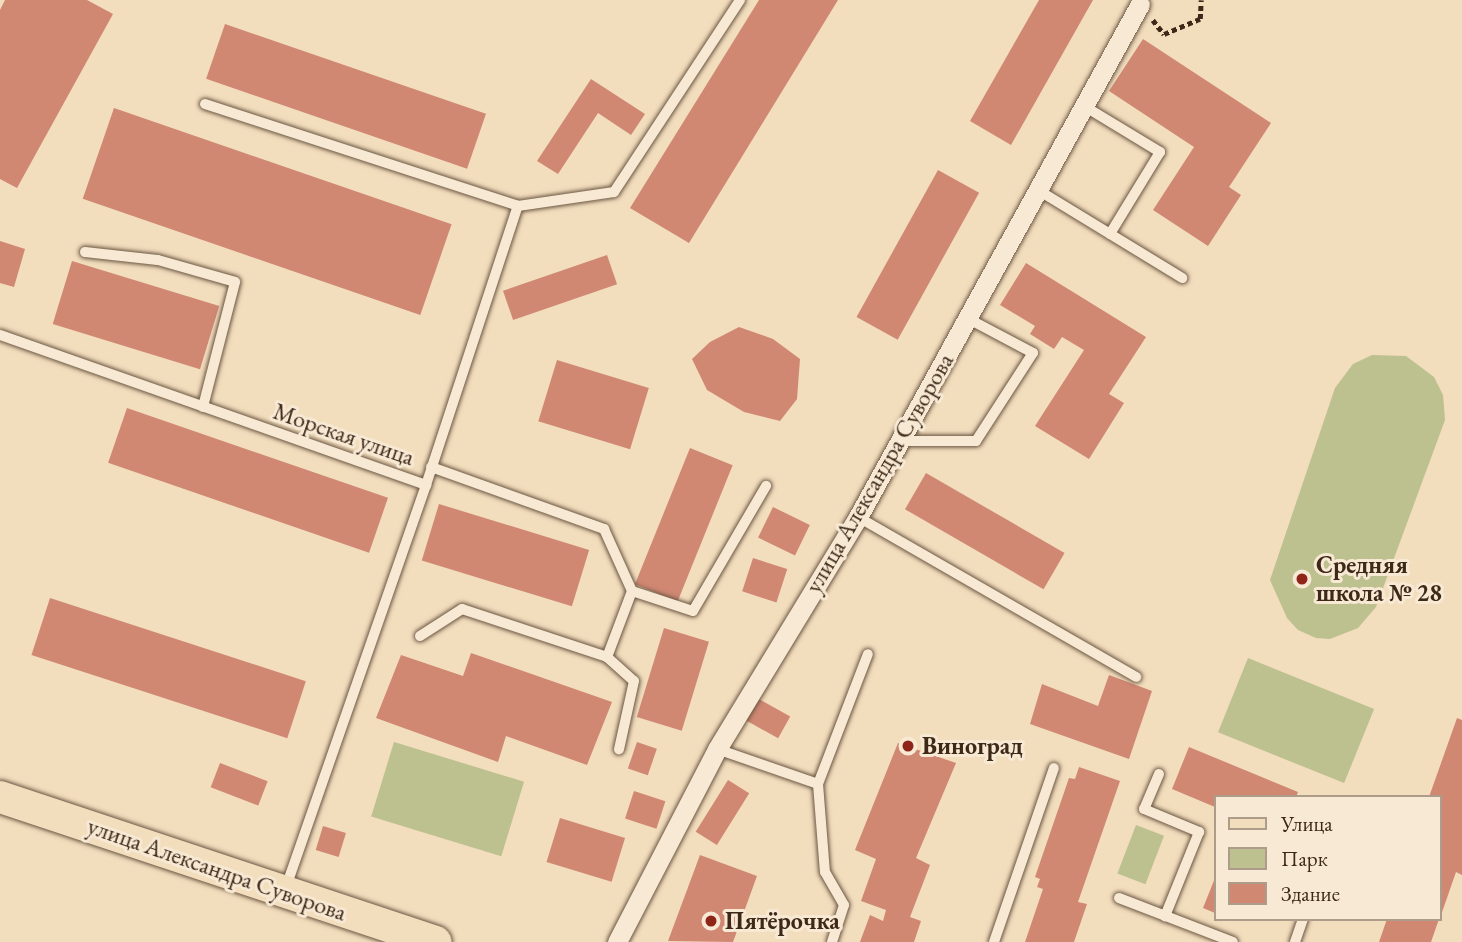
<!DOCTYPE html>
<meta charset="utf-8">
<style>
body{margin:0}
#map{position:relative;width:1462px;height:942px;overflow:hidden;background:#f2ddbd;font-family:"EB Garamond",serif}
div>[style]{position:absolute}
.green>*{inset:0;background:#bdc08f;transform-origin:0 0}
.building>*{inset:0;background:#d08873;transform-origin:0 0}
.path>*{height:4.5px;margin-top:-2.25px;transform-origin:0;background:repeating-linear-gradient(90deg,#3e2919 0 5px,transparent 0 8.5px)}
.roads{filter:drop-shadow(0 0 2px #6b5642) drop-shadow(0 0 2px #6b5642)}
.lane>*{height:10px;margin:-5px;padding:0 5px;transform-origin:5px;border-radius:5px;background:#f7e9d4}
.street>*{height:19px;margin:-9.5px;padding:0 9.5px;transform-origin:9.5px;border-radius:9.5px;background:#f7e9d4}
.primary>*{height:32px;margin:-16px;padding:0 16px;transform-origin:16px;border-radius:16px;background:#f2ddbd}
.dots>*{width:19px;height:19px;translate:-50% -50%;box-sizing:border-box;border:4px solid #f7e9d4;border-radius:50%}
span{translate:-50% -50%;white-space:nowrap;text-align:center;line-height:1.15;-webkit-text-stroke:6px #f7e9d4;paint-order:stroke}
.street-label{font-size:24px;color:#3e2919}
.poi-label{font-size:24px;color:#3e2919;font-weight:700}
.left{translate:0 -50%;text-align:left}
.legend{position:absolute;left:1214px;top:795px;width:228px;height:126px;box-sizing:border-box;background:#f7e9d4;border:2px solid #ad9c89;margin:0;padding:9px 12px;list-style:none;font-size:21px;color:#3e2919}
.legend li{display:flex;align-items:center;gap:14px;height:35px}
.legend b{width:35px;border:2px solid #ad9c89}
</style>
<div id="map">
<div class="green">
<i style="clip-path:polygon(1372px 355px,1406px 356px,1434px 377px,1443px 395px,1445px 420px,1376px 607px,1358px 628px,1330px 639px,1316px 638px,1298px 630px,1287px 618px,1270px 580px,1335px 388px,1353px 364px)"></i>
<i style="left:1248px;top:658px;width:136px;height:80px;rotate:22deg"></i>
<i style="left:394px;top:742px;width:136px;height:78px;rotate:17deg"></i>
<i style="left:1136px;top:825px;width:30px;height:52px;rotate:21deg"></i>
</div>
<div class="building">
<i style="clip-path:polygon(5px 0,87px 0,113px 14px,17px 188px,0 179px,0 10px)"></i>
<i style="clip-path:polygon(759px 0,838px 0,689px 243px,630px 208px)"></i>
<i style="clip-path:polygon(1039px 0,1093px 0,1011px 145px,970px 121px)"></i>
<i style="left:225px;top:24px;width:276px;height:58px;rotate:19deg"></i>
<i style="clip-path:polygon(1143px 39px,1271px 123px,1229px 187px,1241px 195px,1208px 246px,1153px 210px,1194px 147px,1109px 91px)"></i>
<i style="clip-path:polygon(591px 79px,645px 114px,631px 135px,598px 113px,558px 174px,537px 161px)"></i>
<i style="left:114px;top:108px;width:357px;height:96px;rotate:19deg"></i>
<i style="left:938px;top:170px;width:47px;height:168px;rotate:29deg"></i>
<i style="clip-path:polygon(0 241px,25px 249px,14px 287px,0 283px)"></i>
<i style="left:607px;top:255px;width:31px;height:110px;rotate:71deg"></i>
<i style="left:72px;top:261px;width:154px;height:66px;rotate:17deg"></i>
<i style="clip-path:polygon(1026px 263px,1146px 337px,1109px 394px,1124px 403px,1089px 459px,1035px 426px,1084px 350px,1062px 337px,1054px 349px,1030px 334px,1035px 326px,1000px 305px)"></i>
<i style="clip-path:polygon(739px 327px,773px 339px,800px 359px,797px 399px,780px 421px,744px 412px,707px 390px,692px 359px,710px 342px)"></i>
<i style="left:557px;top:360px;width:96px;height:64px;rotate:17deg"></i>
<i style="left:127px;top:408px;width:276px;height:58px;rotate:19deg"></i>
<i style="left:690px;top:448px;width:46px;height:147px;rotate:22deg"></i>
<i style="left:926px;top:473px;width:160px;height:42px;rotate:30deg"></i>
<i style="left:439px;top:504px;width:157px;height:59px;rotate:17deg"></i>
<i style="left:773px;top:507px;width:41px;height:34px;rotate:26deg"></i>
<i style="left:753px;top:558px;width:36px;height:35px;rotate:18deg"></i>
<i style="left:50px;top:598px;width:269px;height:60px;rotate:18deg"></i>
<i style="left:664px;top:628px;width:47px;height:93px;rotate:17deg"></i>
<i style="clip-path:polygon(471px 653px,612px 702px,587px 765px,506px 736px,498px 762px,376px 718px,401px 655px,463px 676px)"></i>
<i style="clip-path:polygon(1109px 675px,1152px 691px,1129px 759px,1030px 724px,1042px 684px,1098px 706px)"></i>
<i style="left:757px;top:698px;width:38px;height:25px;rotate:29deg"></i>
<i style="clip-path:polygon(1457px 718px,1462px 720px,1462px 875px,1456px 872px,1440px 918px,1439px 797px,1429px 797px)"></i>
<i style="left:637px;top:742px;width:21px;height:28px;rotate:19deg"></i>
<i style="clip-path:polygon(898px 743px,956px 763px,916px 858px,930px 865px,910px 917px,921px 921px,914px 942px,860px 942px,870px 915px,883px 921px,886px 910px,861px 901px,876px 859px,855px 850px)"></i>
<i style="clip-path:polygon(1189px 747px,1298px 792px,1296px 797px,1215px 797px,1215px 807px,1172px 789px)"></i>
<i style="left:220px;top:763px;width:51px;height:26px;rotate:21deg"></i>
<i style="clip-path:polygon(1079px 767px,1120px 781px,1078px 902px,1087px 904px,1074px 942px,1025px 942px,1043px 889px,1037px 887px,1040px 879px,1035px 877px,1069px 778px,1075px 779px)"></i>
<i style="left:728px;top:780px;width:25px;height:61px;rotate:32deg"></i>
<i style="left:634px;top:791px;width:33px;height:29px;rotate:18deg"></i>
<i style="left:560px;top:818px;width:68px;height:46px;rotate:17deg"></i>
<i style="left:323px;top:826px;width:24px;height:25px;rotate:17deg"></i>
<i style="clip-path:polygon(700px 855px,757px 876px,733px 942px,668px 941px)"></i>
<i style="clip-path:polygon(1215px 878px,1215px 913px,1203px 908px)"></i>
<i style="clip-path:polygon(1387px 919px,1439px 919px,1431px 942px,1379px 942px)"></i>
</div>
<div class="path">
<i style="left:1153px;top:20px;width:18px;rotate:52deg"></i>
<i style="left:1164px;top:34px;width:39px;rotate:-23deg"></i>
<i style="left:1200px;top:19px;width:19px;rotate:-87deg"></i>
</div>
<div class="roads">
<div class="lane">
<i style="left:205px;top:104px;width:329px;rotate:18deg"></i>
<i style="left:518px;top:206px;width:97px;rotate:-8.3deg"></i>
<i style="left:614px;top:192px;width:230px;rotate:-56.7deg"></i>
<i style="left:1084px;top:106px;width:89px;rotate:31.2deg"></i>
<i style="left:1160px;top:152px;width:96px;rotate:121.4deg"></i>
<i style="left:1038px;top:190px;width:169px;rotate:31.4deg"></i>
<i style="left:85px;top:252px;width:73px;rotate:6.3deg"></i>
<i style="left:158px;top:260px;width:80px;rotate:15.9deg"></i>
<i style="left:235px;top:282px;width:129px;rotate:104.4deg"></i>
<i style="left:0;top:335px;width:452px;rotate:19.4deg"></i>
<i style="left:426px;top:485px;width:427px;rotate:109.2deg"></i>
<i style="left:899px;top:441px;width:77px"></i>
<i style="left:976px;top:441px;width:105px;rotate:-57.1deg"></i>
<i style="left:1033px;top:353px;width:75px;rotate:-152.1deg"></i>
<i style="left:431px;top:467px;width:184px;rotate:19.7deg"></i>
<i style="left:604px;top:529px;width:68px;rotate:65.7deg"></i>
<i style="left:632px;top:591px;width:71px;rotate:110.7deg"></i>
<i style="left:607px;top:657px;width:36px;rotate:42deg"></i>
<i style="left:634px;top:681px;width:70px;rotate:102.4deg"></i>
<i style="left:426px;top:485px;width:294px;rotate:-71.8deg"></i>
<i style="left:858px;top:517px;width:321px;rotate:29.9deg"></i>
<i style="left:632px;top:591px;width:64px;rotate:18.2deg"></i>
<i style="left:693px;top:611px;width:145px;rotate:-59.7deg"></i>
<i style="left:420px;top:636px;width:50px;rotate:-32.7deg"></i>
<i style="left:462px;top:609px;width:153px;rotate:18.3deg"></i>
<i style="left:717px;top:749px;width:107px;rotate:19.1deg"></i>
<i style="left:818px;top:784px;width:88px;rotate:85.5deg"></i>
<i style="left:825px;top:872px;width:38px;rotate:60deg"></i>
<i style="left:844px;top:905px;width:39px;rotate:108deg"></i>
<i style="left:1159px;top:774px;width:38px;rotate:113deg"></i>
<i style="left:1144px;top:809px;width:60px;rotate:22.7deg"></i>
<i style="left:1199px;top:832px;width:91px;rotate:112deg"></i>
<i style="left:818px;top:784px;width:139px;rotate:-69deg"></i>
<i style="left:1119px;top:898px;width:122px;rotate:21.1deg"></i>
<i style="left:994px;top:942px;width:184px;rotate:-71deg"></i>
<i style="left:1295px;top:942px;width:24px;rotate:-71deg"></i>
</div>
<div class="street">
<i style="left:617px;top:942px;width:217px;rotate:-62.6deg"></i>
<i style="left:717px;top:749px;width:271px;rotate:-58.7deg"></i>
<i style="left:858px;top:517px;width:585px;rotate:-61.2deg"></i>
</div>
<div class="primary">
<i style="left:0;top:797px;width:459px;rotate:18.4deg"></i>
</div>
</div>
<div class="dots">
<i style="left:1302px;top:579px;background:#8f2418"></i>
<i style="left:908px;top:746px;background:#8f2418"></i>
<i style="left:711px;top:921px;background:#8f2418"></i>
</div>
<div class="street-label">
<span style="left:344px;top:434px;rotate:19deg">Морская улица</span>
<span style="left:879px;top:473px;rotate:-60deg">улица Александра Суворова</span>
<span style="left:217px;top:869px;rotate:19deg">улица Александра Суворова</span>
</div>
<div class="poi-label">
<span class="left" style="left:1316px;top:579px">Средняя<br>школа № 28</span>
<span class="left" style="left:922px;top:746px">Виноград</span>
<span class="left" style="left:725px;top:921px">Пятёрочка</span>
</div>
<ul class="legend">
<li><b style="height:9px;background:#f2ddbd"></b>Улица</li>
<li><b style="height:19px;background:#bdc08f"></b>Парк</li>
<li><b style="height:19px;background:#d08873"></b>Здание</li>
</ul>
</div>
